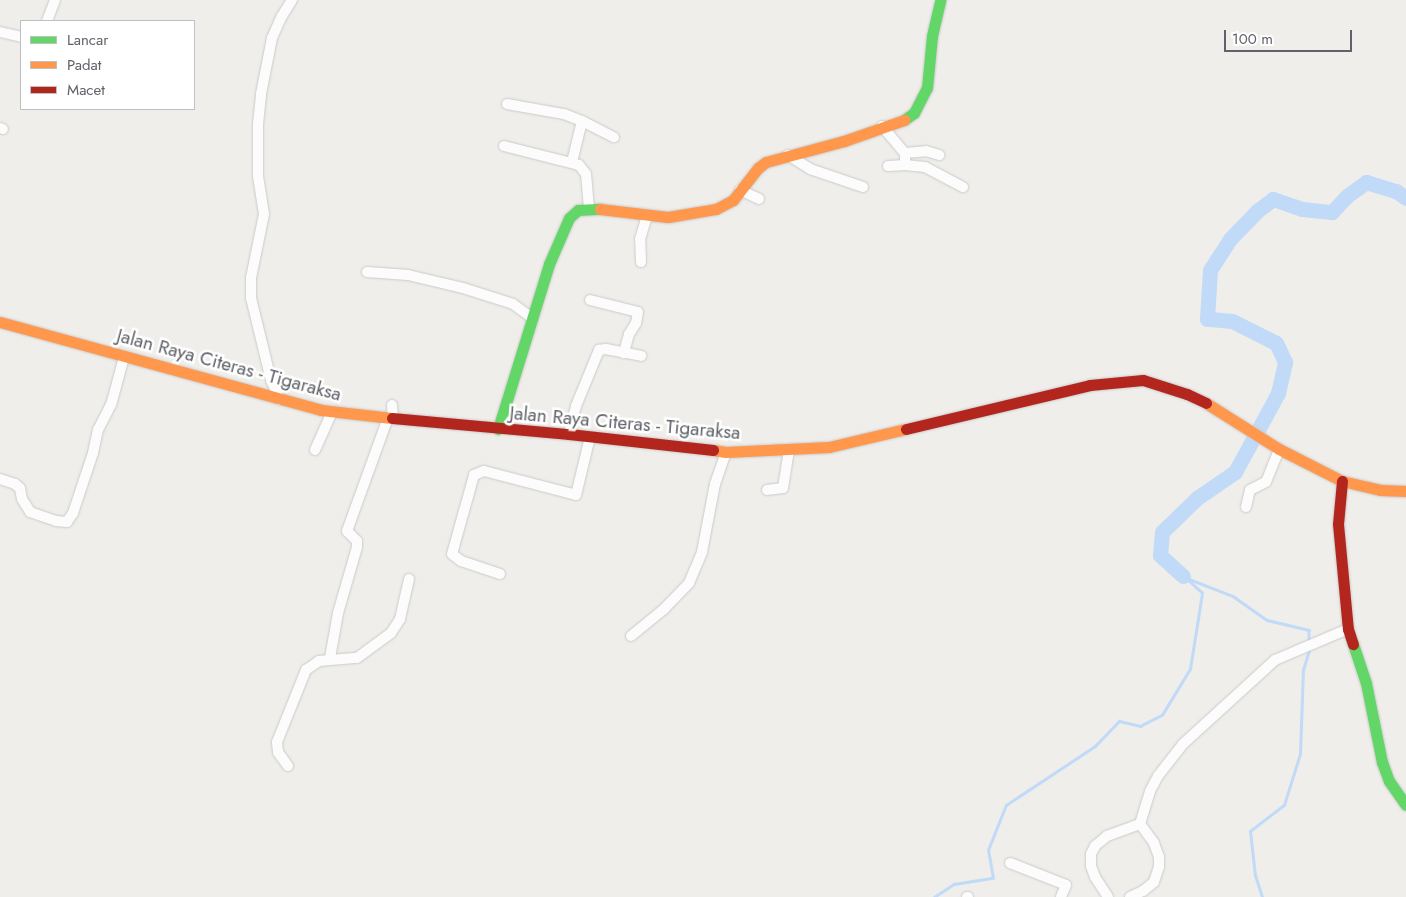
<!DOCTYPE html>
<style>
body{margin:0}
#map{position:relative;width:1406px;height:897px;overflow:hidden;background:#efeeea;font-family:Jost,sans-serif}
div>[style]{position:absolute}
.stream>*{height:2.5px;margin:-1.25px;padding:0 1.25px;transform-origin:1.25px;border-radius:1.25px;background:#c0daf7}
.river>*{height:15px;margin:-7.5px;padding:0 7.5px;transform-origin:7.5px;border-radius:7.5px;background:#c0daf7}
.roads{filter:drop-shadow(0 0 1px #cbcacb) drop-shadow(0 0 1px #cbcacb)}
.street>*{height:10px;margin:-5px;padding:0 5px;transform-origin:5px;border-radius:5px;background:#fdfcfc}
.fast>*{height:11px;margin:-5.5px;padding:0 5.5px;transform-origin:5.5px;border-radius:5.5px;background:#63d668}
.slow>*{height:11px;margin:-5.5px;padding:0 5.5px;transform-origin:5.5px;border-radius:5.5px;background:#ff974d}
.jam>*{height:11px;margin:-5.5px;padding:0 5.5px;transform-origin:5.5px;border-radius:5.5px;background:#b3261e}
span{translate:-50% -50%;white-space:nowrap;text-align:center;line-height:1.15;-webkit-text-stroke:5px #fff;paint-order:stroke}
.street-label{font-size:19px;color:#5f6268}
.legend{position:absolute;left:20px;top:20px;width:175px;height:90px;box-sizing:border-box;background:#fff;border:1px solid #bfc0c3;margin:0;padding:6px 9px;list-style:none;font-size:15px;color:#5f6268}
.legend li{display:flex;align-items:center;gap:10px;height:25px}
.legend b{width:25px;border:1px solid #bfc0c3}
.scale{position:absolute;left:1224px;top:30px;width:128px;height:22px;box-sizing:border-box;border:2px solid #5f6268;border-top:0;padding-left:6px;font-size:15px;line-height:18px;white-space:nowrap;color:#5f6268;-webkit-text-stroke:4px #fff;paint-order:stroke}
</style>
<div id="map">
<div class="stream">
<i style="left:1184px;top:577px;width:53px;rotate:21.2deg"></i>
<i style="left:1233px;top:596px;width:42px;rotate:35.2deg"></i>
<i style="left:1267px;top:620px;width:43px;rotate:13.4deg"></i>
<i style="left:1309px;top:630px;width:12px;rotate:90deg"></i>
<i style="left:934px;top:897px;width:24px;rotate:-33deg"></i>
<i style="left:954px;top:884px;width:39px;rotate:-9deg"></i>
<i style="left:993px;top:878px;width:28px;rotate:-100deg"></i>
<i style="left:988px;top:850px;width:48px;rotate:-68.2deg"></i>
<i style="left:1006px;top:805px;width:107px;rotate:-33.5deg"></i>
<i style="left:1095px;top:746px;width:35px;rotate:-46deg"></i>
<i style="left:1119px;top:721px;width:22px;rotate:13deg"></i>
<i style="left:1140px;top:726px;width:25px;rotate:-27deg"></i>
<i style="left:1162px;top:715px;width:54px;rotate:-58.7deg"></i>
<i style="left:1190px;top:669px;width:77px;rotate:-81deg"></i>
<i style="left:1202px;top:593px;width:25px;rotate:-138deg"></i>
<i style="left:1262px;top:897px;width:22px;rotate:-108deg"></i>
<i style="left:1255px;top:876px;width:45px;rotate:-96.3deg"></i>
<i style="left:1250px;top:831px;width:43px;rotate:-37.4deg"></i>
<i style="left:1284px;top:805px;width:53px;rotate:-72.6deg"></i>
<i style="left:1300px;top:754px;width:84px;rotate:-88deg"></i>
<i style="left:1303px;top:670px;width:21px;rotate:-73deg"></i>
</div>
<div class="river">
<i style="left:1183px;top:576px;width:31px;rotate:-138deg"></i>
<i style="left:1160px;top:555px;width:23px;rotate:-85deg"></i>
<i style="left:1162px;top:532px;width:49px;rotate:-44.2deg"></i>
<i style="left:1197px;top:498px;width:46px;rotate:-34.4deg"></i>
<i style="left:1235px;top:472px;width:90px;rotate:-61.4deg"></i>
<i style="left:1278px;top:393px;width:32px;rotate:-77deg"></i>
<i style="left:1285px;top:362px;width:21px;rotate:-115deg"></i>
<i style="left:1276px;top:343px;width:49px;rotate:-153.4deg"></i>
<i style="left:1232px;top:321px;width:25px;rotate:-175deg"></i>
<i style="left:1207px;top:319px;width:49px;rotate:-86.5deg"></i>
<i style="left:1210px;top:270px;width:37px;rotate:-57deg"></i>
<i style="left:1230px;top:239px;width:39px;rotate:-46deg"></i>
<i style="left:1257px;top:211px;width:20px;rotate:-37deg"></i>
<i style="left:1273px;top:199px;width:31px;rotate:19deg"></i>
<i style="left:1302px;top:209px;width:30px;rotate:6deg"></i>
<i style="left:1332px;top:212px;width:22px;rotate:-47deg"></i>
<i style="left:1347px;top:196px;width:24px;rotate:-36deg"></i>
<i style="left:1366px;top:182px;width:31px;rotate:17deg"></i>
<i style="left:1396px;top:191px;width:12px;rotate:35deg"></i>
</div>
<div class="roads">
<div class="street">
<i style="left:47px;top:21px;width:22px;rotate:-69deg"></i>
<i style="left:0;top:32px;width:22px;rotate:13deg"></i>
<i style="left:507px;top:104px;width:58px;rotate:10deg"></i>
<i style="left:564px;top:114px;width:19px;rotate:21deg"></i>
<i style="left:582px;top:121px;width:42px;rotate:103.7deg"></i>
<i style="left:582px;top:121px;width:36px;rotate:27deg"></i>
<i style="left:882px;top:126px;width:35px;rotate:50deg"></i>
<i style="left:905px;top:153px;width:21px;rotate:-5deg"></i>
<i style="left:926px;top:151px;width:14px;rotate:17deg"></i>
<i style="left:0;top:128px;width:3px;rotate:18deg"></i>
<i style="left:504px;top:146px;width:77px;rotate:14.2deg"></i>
<i style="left:579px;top:165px;width:11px;rotate:52deg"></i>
<i style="left:586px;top:174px;width:34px;rotate:85deg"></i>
<i style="left:905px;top:153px;width:12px;rotate:90deg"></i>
<i style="left:905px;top:165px;width:20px;rotate:6deg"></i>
<i style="left:925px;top:167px;width:43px;rotate:27.8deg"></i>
<i style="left:788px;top:155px;width:26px;rotate:32deg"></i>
<i style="left:810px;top:169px;width:56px;rotate:18.8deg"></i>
<i style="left:888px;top:166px;width:17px;rotate:-3deg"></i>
<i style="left:740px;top:190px;width:21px;rotate:25deg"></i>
<i style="left:641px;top:262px;width:23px;rotate:-92deg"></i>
<i style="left:640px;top:239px;width:24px;rotate:-73deg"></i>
<i style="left:367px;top:272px;width:41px;rotate:4.2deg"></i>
<i style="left:408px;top:275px;width:57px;rotate:13.3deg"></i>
<i style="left:463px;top:288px;width:52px;rotate:17.7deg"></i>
<i style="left:513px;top:304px;width:22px;rotate:36deg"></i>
<i style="left:590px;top:300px;width:49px;rotate:14deg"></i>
<i style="left:638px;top:312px;width:11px;rotate:100deg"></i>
<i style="left:636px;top:323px;width:13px;rotate:122deg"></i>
<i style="left:629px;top:334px;width:20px;rotate:105deg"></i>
<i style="left:280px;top:400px;width:22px;rotate:-114deg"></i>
<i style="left:271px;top:380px;width:84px;rotate:-103.7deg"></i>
<i style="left:251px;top:298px;width:20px;rotate:-90deg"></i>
<i style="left:251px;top:278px;width:65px;rotate:-78.5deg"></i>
<i style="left:264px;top:214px;width:39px;rotate:-99deg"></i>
<i style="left:258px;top:175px;width:51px;rotate:-90deg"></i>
<i style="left:258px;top:124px;width:30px;rotate:-84deg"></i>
<i style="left:261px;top:94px;width:57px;rotate:-78.9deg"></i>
<i style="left:272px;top:38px;width:24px;rotate:-66deg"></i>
<i style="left:282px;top:16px;width:19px;rotate:-58deg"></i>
<i style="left:392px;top:405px;width:14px;rotate:86deg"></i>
<i style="left:569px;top:434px;width:29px;rotate:-76deg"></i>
<i style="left:576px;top:406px;width:61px;rotate:-67.7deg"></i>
<i style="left:599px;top:350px;width:7px;rotate:-8deg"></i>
<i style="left:606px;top:349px;width:36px;rotate:11deg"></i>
<i style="left:315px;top:450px;width:42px;rotate:-65.9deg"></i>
<i style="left:0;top:479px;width:16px;rotate:18deg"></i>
<i style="left:15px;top:484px;width:6px;rotate:39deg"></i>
<i style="left:20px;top:488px;width:11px;rotate:80deg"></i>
<i style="left:22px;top:499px;width:15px;rotate:58deg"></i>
<i style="left:30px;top:512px;width:28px;rotate:19deg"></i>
<i style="left:56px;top:521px;width:11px;rotate:5deg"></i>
<i style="left:67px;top:522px;width:11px;rotate:-56deg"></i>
<i style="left:73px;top:513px;width:63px;rotate:-71.6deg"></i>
<i style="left:93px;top:453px;width:24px;rotate:-78deg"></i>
<i style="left:98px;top:430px;width:28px;rotate:-63deg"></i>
<i style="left:111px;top:405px;width:50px;rotate:-74.8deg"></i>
<i style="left:767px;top:490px;width:16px;rotate:-7deg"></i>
<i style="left:783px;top:488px;width:39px;rotate:-81deg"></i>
<i style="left:1246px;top:507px;width:17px;rotate:-77deg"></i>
<i style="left:1250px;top:490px;width:18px;rotate:-27deg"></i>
<i style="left:1266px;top:482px;width:35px;rotate:-68deg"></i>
<i style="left:500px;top:574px;width:41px;rotate:-161.6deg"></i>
<i style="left:461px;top:561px;width:11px;rotate:-142deg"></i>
<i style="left:452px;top:554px;width:82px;rotate:-74.4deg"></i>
<i style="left:474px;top:475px;width:11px;rotate:-22deg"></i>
<i style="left:484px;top:471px;width:95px;rotate:14.6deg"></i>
<i style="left:576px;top:495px;width:60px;rotate:-76.4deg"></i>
<i style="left:631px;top:636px;width:43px;rotate:-39.3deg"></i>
<i style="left:664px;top:609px;width:36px;rotate:-46deg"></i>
<i style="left:689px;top:583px;width:34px;rotate:-67deg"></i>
<i style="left:702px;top:552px;width:69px;rotate:-79.2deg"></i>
<i style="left:715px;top:484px;width:34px;rotate:-71deg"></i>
<i style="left:330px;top:658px;width:46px;rotate:-79.9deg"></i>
<i style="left:338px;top:613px;width:69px;rotate:-73.9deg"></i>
<i style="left:357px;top:547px;width:6px;rotate:-90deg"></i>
<i style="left:357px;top:541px;width:14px;rotate:-135deg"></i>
<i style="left:347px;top:531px;width:120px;rotate:-70.1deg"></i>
<i style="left:288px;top:766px;width:17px;rotate:-126deg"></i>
<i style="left:278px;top:752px;width:10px;rotate:-96deg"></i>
<i style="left:277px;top:742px;width:78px;rotate:-68.1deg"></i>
<i style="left:306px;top:670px;width:16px;rotate:-35deg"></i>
<i style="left:319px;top:661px;width:38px;rotate:-5deg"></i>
<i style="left:357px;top:658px;width:42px;rotate:-36.3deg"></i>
<i style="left:391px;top:633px;width:17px;rotate:-57deg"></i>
<i style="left:400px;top:619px;width:41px;rotate:-77.3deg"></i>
<i style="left:1010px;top:863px;width:60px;rotate:21.4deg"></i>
<i style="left:1066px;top:885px;width:13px;rotate:113deg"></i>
<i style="left:967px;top:897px;width:1px"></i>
<i style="left:1108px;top:897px;width:24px;rotate:-123deg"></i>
<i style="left:1095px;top:877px;width:12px;rotate:-110deg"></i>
<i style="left:1091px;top:866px;width:12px;rotate:-90deg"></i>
<i style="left:1091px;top:854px;width:9px;rotate:-63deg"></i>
<i style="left:1095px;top:846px;width:16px;rotate:-40deg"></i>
<i style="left:1107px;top:836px;width:35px;rotate:-20deg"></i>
<i style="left:1140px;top:824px;width:34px;rotate:-73deg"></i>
<i style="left:1150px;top:791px;width:17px;rotate:-62deg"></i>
<i style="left:1158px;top:776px;width:41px;rotate:-52deg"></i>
<i style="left:1183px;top:744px;width:125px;rotate:-42.4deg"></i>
<i style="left:1275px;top:660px;width:79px;rotate:-23deg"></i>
<i style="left:1130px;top:897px;width:14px;rotate:-25deg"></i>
<i style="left:1143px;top:891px;width:14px;rotate:-39deg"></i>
<i style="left:1154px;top:882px;width:16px;rotate:-72deg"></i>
<i style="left:1159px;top:867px;width:10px;rotate:-90deg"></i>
<i style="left:1159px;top:857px;width:15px;rotate:-110deg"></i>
<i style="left:1154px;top:843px;width:24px;rotate:-126deg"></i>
</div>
<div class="fast">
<i style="left:904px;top:120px;width:12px;rotate:-35deg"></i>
<i style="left:914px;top:113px;width:28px;rotate:-63deg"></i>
<i style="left:927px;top:88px;width:52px;rotate:-84.5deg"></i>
<i style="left:932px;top:36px;width:37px;rotate:-77deg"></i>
<i style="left:498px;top:429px;width:173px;rotate:-72.8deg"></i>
<i style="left:549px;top:264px;width:50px;rotate:-66.5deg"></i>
<i style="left:569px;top:218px;width:12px;rotate:-42deg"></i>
<i style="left:578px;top:210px;width:22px;rotate:-3deg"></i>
<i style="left:1353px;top:644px;width:41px;rotate:71.6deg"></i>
<i style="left:1366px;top:683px;width:81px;rotate:78.6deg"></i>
<i style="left:1382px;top:762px;width:20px;rotate:70deg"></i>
<i style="left:1389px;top:781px;width:29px;rotate:55deg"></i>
</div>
<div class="slow">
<i style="left:600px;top:209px;width:68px;rotate:6.7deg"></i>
<i style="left:668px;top:217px;width:49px;rotate:-9.5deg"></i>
<i style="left:716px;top:209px;width:19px;rotate:-28deg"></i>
<i style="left:733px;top:200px;width:41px;rotate:-52deg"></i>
<i style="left:758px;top:168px;width:10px;rotate:-37deg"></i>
<i style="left:766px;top:162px;width:81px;rotate:-15.1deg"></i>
<i style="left:844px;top:141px;width:64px;rotate:-19.3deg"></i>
<i style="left:0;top:322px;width:333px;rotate:15.3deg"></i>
<i style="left:321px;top:410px;width:71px;rotate:6.4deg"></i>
<i style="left:1206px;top:403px;width:86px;rotate:32.2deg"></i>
<i style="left:1279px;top:449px;width:71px;rotate:26.9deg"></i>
<i style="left:1342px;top:481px;width:39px;rotate:13deg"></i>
<i style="left:1380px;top:490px;width:26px;rotate:2deg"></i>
<i style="left:713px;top:450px;width:13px;rotate:9deg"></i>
<i style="left:726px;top:452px;width:103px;rotate:-2.8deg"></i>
<i style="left:829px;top:447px;width:79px;rotate:-13.2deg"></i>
</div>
<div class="jam">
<i style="left:392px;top:418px;width:178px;rotate:5.2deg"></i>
<i style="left:569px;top:434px;width:145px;rotate:6.3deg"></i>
<i style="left:906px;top:429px;width:189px;rotate:-13.4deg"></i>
<i style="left:1090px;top:385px;width:53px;rotate:-5.4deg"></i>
<i style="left:1143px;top:380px;width:46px;rotate:17.7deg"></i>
<i style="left:1187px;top:394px;width:21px;rotate:25deg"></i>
<i style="left:1342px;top:481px;width:43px;rotate:95.3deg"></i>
<i style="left:1338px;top:524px;width:105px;rotate:84.6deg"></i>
<i style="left:1348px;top:629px;width:16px;rotate:72deg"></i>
</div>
</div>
<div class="street-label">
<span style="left:229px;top:365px;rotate:15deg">Jalan Raya Citeras - Tigaraksa</span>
<span style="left:625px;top:423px;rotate:5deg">Jalan Raya Citeras - Tigaraksa</span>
</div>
<ul class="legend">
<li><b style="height:6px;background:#63d668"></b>Lancar</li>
<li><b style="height:6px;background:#ff974d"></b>Padat</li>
<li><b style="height:6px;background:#b3261e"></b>Macet</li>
</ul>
<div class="scale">100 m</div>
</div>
